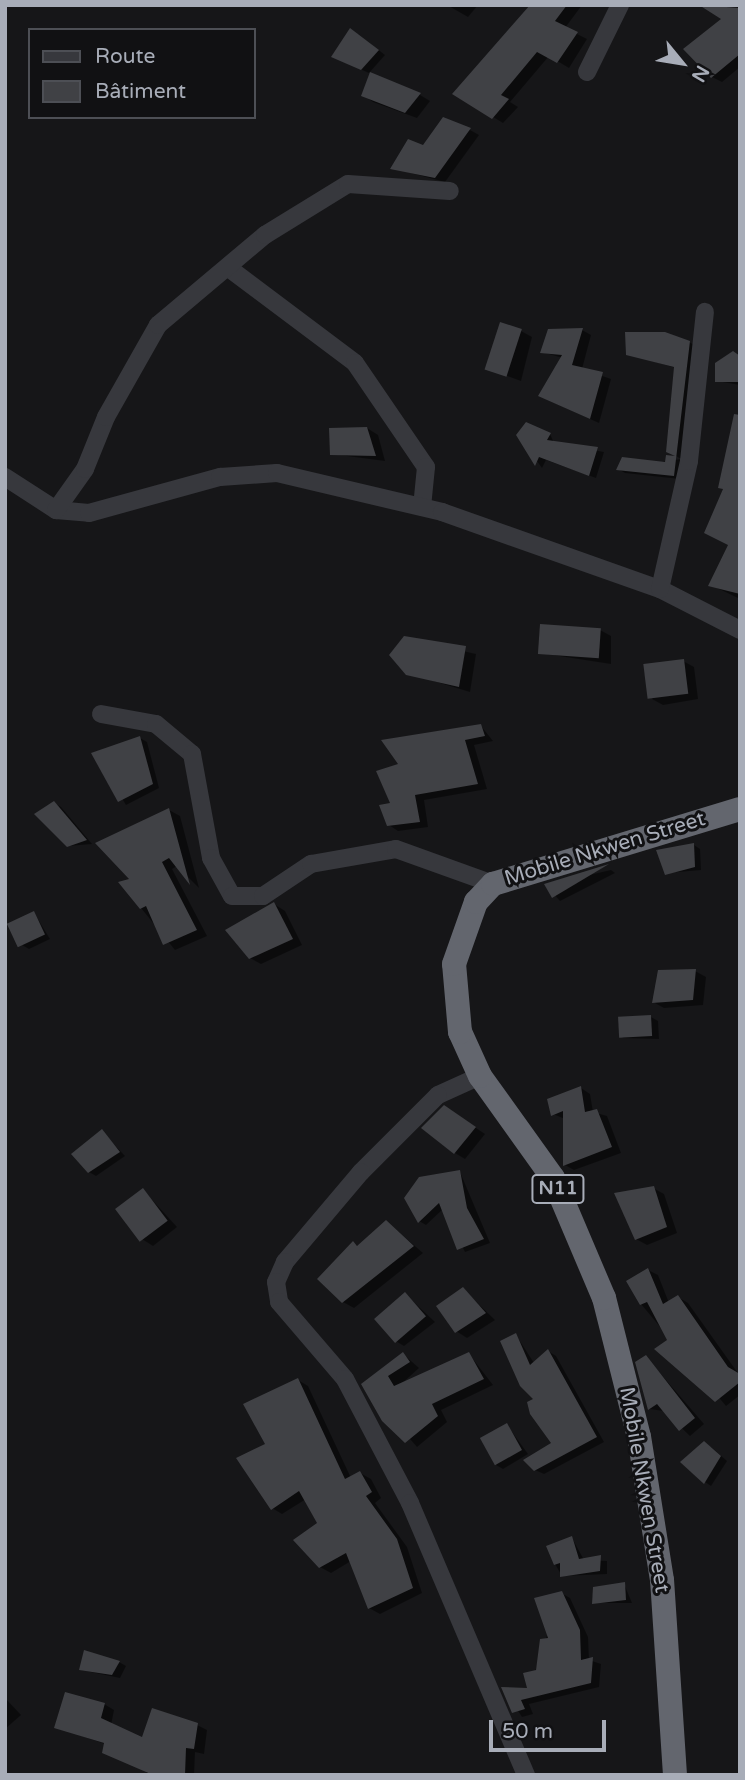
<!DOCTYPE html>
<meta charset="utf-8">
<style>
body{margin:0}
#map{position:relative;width:745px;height:1780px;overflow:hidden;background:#161618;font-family:"Varela Round",sans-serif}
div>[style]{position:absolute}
.shadow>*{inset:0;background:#0007}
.building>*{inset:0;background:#404145;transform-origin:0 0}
.minor>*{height:18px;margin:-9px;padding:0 9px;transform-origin:9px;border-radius:9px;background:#37383d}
.highway>*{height:24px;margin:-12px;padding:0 12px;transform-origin:12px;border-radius:12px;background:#63666e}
span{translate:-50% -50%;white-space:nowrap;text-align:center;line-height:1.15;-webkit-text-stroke:6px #111113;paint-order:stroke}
.shield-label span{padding:2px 5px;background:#111113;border:2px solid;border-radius:5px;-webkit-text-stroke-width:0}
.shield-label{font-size:19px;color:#a8adb8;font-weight:700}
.street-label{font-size:21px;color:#a8adb8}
.frame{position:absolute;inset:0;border:7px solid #a8adb8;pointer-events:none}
.legend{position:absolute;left:28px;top:28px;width:228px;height:91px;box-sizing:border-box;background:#111113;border:2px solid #4d4f55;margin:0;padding:9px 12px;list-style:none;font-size:21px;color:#a8adb8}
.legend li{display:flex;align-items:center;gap:14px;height:35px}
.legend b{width:35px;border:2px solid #4d4f55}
.north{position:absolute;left:647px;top:28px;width:70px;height:70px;-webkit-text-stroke:5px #111113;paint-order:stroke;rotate:120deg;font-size:19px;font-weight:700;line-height:28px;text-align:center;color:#a8adb8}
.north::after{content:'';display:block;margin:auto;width:24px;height:32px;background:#a8adb8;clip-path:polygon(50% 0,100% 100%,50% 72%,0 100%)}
.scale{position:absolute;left:489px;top:1720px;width:117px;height:32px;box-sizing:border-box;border:4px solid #a8adb8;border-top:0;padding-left:9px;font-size:21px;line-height:24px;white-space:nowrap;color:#a8adb8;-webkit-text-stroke:5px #111113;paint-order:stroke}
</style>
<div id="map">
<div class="shadow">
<i style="clip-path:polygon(447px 5px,478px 5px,468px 17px)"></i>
<i style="clip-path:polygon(533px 5px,582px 5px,565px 28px,587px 39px,569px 68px,549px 56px,510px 102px,518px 107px,503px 123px,454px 93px)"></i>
<i style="clip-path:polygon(703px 5px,740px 5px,740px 67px,722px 82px,712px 77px,724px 18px)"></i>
<i style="clip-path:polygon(358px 34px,385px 55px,369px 73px,340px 60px)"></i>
<i style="clip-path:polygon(371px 75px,420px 95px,430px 101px,417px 118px,373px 102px,363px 95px)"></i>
<i style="clip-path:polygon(470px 130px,479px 135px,445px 182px,392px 168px)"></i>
<i style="clip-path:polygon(582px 330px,591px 335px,582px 369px,611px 379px,599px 423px,550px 401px,563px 358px,542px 352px)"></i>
<i style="clip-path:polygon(521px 331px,532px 337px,521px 381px,489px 369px)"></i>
<i style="clip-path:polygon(689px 342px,696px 346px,680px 479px,625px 473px,618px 469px,681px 459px,668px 451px,676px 368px,628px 354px)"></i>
<i style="clip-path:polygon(740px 357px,740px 385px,717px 381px)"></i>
<i style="clip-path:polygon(367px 428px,378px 435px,385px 461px,332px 454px)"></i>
<i style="clip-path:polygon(550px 434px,554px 443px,604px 452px,596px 478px,546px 460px,542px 468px,518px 435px)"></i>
<i style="clip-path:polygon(740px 521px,740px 599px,711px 585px)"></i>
<i style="clip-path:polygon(600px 630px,611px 636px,611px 664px,540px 653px)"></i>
<i style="clip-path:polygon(405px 638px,476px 654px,470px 692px,407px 673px)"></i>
<i style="clip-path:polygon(683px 661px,694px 667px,698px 699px,663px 705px,652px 699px)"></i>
<i style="clip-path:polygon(481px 726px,493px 741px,474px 745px,487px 789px,424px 800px,428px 827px,398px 831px,389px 825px,401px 765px)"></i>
<i style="clip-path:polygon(140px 738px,147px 742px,159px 788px,126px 805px,104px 768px)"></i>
<i style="clip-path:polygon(54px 803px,61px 807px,92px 844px,68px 846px)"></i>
<i style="clip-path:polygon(169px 810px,180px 816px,199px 888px,177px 866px,172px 869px,207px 936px,175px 950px,141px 908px)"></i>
<i style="clip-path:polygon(694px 845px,700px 849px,701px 870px,666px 873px)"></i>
<i style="clip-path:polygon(611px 870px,615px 873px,560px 901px,546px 885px)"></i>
<i style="clip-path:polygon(274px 904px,285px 911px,302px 945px,261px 964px,250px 958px)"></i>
<i style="clip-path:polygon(34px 913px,50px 939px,29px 949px,22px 945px)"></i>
<i style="clip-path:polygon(695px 971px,706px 977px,703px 1005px,664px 1008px,653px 1002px)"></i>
<i style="clip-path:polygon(651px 1017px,658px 1021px,659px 1039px,622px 1038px)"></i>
<i style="clip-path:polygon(581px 1088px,590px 1094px,593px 1112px,607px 1116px,621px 1153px,574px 1170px,565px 1165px,565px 1119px,553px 1114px)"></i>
<i style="clip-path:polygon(455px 1114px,485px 1134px,465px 1159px,455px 1153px)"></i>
<i style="clip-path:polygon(102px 1132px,125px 1156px,96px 1176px,89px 1172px)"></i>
<i style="clip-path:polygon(460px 1172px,490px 1243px,465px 1252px,443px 1209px,426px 1225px,419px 1221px)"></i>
<i style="clip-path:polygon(653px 1188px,664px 1194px,677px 1233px,647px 1245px,636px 1239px)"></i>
<i style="clip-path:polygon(143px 1190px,177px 1227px,153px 1246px,142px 1239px)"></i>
<i style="clip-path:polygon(387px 1222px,423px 1253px,354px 1308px,343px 1302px,353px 1243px,359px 1247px)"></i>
<i style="clip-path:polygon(648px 1270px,658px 1275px,669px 1303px,678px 1297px,688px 1303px,740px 1376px,740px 1395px,726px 1406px,641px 1304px)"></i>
<i style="clip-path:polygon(463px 1289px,495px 1320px,467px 1338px,456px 1331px)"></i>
<i style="clip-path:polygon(405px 1294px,435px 1322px,404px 1346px,394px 1340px)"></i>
<i style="clip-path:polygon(516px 1335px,534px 1363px,548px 1351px,556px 1356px,604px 1442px,544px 1474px,535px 1470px,554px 1443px)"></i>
<i style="clip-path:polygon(403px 1354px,419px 1368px,399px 1386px,469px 1354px,493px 1385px,441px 1410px,447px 1422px,417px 1447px,363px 1385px)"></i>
<i style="clip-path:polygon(646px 1357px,704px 1424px,690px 1436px,664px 1411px,649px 1409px)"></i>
<i style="clip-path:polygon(298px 1380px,308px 1386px,351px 1478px,360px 1473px,371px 1479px,381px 1498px,375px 1503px,407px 1547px,422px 1593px,380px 1614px,369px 1608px,351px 1561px,331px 1573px,320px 1567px,319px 1524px,306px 1499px,282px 1514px,272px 1508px,268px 1445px)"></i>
<i style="clip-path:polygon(507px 1425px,528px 1454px,503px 1469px,496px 1465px)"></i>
<i style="clip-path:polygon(711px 1447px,727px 1461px,711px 1486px,705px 1482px)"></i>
<i style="clip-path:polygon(572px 1538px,584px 1560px,607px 1561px,607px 1574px,562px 1576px,555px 1564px)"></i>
<i style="clip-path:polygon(624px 1584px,632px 1603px,593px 1603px)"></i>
<i style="clip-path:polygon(561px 1593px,570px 1598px,588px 1637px,589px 1660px,601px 1664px,599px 1687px,529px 1704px,533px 1714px,522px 1717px,504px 1689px,529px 1690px)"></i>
<i style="clip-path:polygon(119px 1662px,126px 1666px,120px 1678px,81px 1670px)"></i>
<i style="clip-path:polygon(5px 1698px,21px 1715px,5px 1729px)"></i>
<i style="clip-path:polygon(104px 1704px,114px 1710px,111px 1725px,144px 1739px,197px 1725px,207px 1730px,204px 1754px,195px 1752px,194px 1775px,150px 1775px,105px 1744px,56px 1727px)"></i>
</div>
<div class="building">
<i style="clip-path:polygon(530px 5px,567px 5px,555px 21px,578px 32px,557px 63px,537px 52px,501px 95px,509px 99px,492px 119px,452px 94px)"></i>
<i style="clip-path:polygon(699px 5px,740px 8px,740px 54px,711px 78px,683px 49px,721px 19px)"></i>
<i style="clip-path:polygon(350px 28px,379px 50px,361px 70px,331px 57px)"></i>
<i style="clip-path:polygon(370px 72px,421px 93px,405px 113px,361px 96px)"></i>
<i style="clip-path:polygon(443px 117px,471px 128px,435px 178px,390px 169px,408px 139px,423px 145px)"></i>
<i style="left:500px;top:322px;width:23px;height:50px;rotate:18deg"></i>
<i style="clip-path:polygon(583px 328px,572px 365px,603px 372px,590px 419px,538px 396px,562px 355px,540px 353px,548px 329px)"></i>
<i style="clip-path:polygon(625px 332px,665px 332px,690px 341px,674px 476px,616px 470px,622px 457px,665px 462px,666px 455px,675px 456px,666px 452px,674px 367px,626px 355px)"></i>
<i style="clip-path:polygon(733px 351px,740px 356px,740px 382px,715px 382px,715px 363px)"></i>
<i style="clip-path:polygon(734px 414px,740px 415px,740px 594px,708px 586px,728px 545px,704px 533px,723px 489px,718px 488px)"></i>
<i style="clip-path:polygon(526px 422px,551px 433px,547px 440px,598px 447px,589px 476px,539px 457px,535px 466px,516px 435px)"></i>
<i style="clip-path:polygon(367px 427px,376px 456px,330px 455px,329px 428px)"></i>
<i style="left:540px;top:624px;width:61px;height:30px;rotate:4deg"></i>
<i style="clip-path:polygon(404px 636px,466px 646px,459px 687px,406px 675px,389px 655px)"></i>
<i style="left:684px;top:659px;width:35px;height:41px;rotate:83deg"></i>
<i style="clip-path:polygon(481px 724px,485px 736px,465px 740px,478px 784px,415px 795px,420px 822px,387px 826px,379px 805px,390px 803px,376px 771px,398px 764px,381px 740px)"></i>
<i style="clip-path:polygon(140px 736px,153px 784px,118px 802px,91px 753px)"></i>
<i style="clip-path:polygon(54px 801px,87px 840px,67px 847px,34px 814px)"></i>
<i style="clip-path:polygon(169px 808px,190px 885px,169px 858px,162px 862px,197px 930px,163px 945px,146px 906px,140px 909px,118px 882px,129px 879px,95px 843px)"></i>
<i style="clip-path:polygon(694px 843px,695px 867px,665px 875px,656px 850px)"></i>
<i style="clip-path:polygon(609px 864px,552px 898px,544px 884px)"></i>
<i style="clip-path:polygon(274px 902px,293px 939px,249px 959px,225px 930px)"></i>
<i style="left:34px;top:911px;width:26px;height:30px;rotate:65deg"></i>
<i style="clip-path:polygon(696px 969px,693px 1000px,652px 1003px,658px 970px)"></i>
<i style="left:651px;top:1015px;width:21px;height:33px;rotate:87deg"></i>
<i style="clip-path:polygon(581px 1086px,585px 1112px,597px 1109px,612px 1147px,563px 1166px,563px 1111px,551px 1116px,547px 1099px)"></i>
<i style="clip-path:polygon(444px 1105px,476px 1127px,454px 1154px,421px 1128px)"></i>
<i style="clip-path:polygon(102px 1129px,120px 1152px,88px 1173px,71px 1154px)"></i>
<i style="clip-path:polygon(460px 1170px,467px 1208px,484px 1239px,457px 1250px,439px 1203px,418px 1223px,404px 1198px,419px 1177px)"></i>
<i style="clip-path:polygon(654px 1186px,667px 1227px,635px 1240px,614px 1193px)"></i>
<i style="left:143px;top:1188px;width:41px;height:35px;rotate:53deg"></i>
<i style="clip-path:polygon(386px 1220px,414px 1246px,342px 1303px,317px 1279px,353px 1241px,357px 1246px)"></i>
<i style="clip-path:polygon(648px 1268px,663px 1304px,678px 1295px,728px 1367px,740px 1374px,740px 1382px,715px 1402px,654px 1349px,667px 1340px,647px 1302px,640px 1305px,626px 1281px)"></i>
<i style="clip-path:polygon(463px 1287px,486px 1313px,455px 1333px,436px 1306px)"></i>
<i style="left:405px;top:1292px;width:32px;height:41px;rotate:49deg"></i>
<i style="clip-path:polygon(516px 1333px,530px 1365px,548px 1349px,597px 1437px,534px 1471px,523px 1460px,551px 1443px,530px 1414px,527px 1402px,533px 1399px,520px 1386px,500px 1341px)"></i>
<i style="clip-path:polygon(403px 1352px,410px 1362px,388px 1376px,394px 1386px,469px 1352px,484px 1379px,432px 1404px,438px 1416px,405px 1443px,382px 1421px,361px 1384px)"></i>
<i style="clip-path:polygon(646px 1355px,695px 1418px,679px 1431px,657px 1404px,648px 1410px,635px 1362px)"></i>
<i style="clip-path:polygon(298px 1378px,345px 1479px,360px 1471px,372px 1492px,366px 1496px,397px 1539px,413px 1588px,368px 1609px,346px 1553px,319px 1568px,293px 1540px,317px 1523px,299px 1491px,271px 1510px,236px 1458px,265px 1444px,243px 1404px)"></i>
<i style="left:507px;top:1423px;width:31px;height:31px;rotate:61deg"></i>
<i style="clip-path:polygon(704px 1441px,721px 1456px,704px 1484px,680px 1462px)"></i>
<i style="clip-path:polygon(572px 1536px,579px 1559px,601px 1555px,600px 1571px,560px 1577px,560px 1563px,554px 1565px,546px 1546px)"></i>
<i style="clip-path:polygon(625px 1582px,626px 1600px,592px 1604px,593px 1587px)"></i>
<i style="clip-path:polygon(562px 1591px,580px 1630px,581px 1660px,593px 1657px,591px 1683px,521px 1700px,525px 1709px,512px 1713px,501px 1687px,527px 1688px,523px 1673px,536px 1670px,540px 1639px,548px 1638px,534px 1598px)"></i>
<i style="clip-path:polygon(84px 1650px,120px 1661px,112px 1675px,79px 1670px)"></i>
<i style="clip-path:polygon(65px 1692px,105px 1703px,101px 1718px,142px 1737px,152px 1708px,198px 1723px,194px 1749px,186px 1748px,185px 1775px,153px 1775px,102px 1753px,104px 1743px,54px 1728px)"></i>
</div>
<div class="minor">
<i style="left:587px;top:72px;width:75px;rotate:-63.8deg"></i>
<i style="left:230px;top:269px;width:156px;rotate:36.9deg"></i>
<i style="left:355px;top:363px;width:126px;rotate:55.7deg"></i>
<i style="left:426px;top:467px;width:40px;rotate:95.7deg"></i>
<i style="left:5px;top:477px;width:61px;rotate:32.9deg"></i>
<i style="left:56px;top:510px;width:33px;rotate:5deg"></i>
<i style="left:89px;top:513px;width:136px;rotate:-15.4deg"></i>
<i style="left:220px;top:477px;width:57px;rotate:-4deg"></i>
<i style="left:277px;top:473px;width:170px;rotate:13.3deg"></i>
<i style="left:442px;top:512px;width:231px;rotate:19.5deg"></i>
<i style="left:660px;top:589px;width:90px;rotate:27.1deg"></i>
<i style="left:56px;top:510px;width:50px;rotate:-54.7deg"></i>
<i style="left:85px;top:469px;width:56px;rotate:-68deg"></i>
<i style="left:106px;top:417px;width:106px;rotate:-60.5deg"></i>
<i style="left:158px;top:325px;width:140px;rotate:-40.1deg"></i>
<i style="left:265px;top:235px;width:97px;rotate:-31.6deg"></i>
<i style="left:348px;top:184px;width:102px;rotate:3.9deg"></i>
<i style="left:660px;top:589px;width:131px;rotate:-77.2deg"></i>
<i style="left:689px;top:461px;width:150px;rotate:-83.9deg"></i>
<i style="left:101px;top:714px;width:56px;rotate:10.3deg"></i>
<i style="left:156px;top:724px;width:47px;rotate:39.8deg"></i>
<i style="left:192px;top:754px;width:106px;rotate:79.6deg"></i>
<i style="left:211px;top:858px;width:43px;rotate:61.1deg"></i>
<i style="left:232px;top:896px;width:31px"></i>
<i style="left:263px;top:896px;width:58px;rotate:-33.7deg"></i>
<i style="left:311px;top:864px;width:86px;rotate:-10deg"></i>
<i style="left:396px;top:849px;width:103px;rotate:19.8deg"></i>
<i style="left:480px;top:1076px;width:46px;rotate:155.7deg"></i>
<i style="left:438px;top:1095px;width:109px;rotate:135deg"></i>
<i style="left:361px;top:1172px;width:118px;rotate:130.2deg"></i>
<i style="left:285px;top:1262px;width:22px;rotate:114deg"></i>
<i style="left:276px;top:1282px;width:20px;rotate:81deg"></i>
<i style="left:279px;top:1302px;width:101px;rotate:49.4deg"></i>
<i style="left:345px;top:1379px;width:140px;rotate:62.3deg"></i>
<i style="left:410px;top:1503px;width:296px;rotate:66.9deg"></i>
</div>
<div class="highway">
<i style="left:675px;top:1775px;width:195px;rotate:-93.8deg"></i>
<i style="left:662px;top:1580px;width:145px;rotate:-99.1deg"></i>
<i style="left:639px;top:1437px;width:143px;rotate:-104.1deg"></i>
<i style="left:604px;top:1298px;width:130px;rotate:-113deg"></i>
<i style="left:553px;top:1178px;width:125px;rotate:-125.6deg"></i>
<i style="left:480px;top:1076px;width:48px;rotate:-114.4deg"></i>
<i style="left:460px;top:1032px;width:68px;rotate:-95deg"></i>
<i style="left:454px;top:964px;width:66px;rotate:-70.5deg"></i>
<i style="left:476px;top:902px;width:25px;rotate:-47deg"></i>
<i style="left:493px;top:884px;width:258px;rotate:-16.9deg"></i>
</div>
<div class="shield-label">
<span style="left:558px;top:1189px">N11</span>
</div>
<div class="street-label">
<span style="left:605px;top:849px;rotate:-17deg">Mobile Nkwen Street</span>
<span style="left:644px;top:1490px;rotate:80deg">Mobile Nkwen Street</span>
</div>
<div class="frame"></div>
<ul class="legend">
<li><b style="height:9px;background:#37383d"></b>Route</li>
<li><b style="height:19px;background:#404145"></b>Bâtiment</li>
</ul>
<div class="north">N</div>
<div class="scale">50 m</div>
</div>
